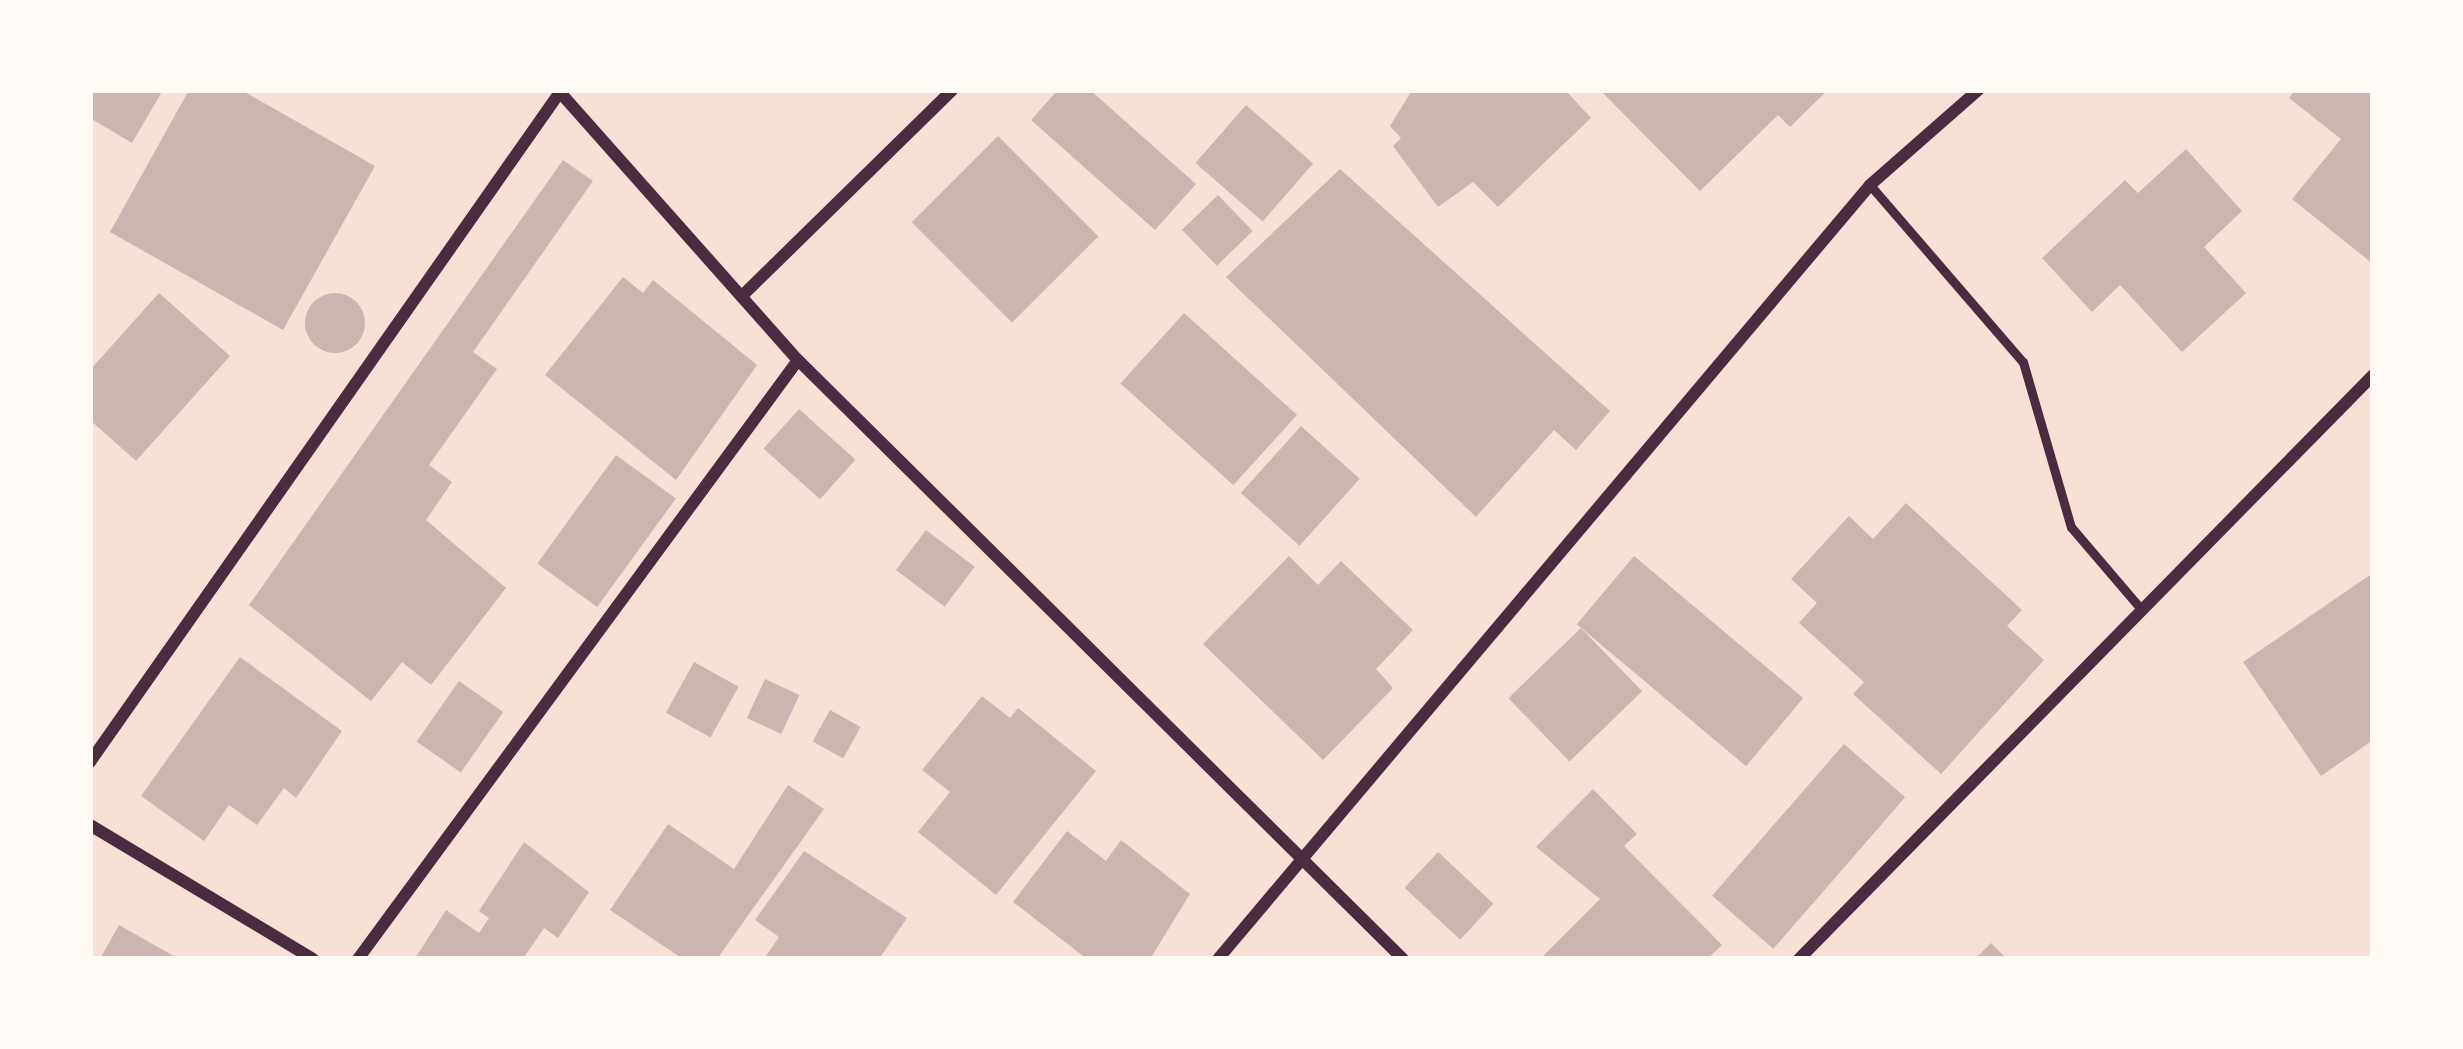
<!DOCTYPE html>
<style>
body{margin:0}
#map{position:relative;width:2463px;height:1049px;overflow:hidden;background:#f7e1d7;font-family:Roboto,sans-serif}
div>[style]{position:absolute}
.building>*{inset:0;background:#ccb4b1;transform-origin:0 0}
.round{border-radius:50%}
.service>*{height:9px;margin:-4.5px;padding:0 4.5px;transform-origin:4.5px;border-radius:4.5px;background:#4a2c40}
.minor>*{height:12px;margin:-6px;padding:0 6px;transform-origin:6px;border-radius:6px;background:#4a2c40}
span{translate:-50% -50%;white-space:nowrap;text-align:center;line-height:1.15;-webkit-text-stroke:12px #fffaf5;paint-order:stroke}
.frame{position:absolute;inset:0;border:93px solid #fffaf5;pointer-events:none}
</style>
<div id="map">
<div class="building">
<i style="clip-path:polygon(90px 90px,163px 90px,132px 143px,90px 118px)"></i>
<i style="clip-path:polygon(189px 90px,241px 90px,375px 166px,283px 330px,110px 232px)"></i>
<i style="clip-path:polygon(1058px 90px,1090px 90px,1196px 184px,1155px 230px,1031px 120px)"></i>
<i style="clip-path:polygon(1412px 90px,1565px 90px,1591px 118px,1498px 207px,1473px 182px,1438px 207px,1393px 146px,1401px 138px,1390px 126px)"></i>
<i style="clip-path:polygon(1600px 90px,1828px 90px,1790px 127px,1778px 115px,1700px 191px)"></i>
<i style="clip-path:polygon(2295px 90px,2373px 90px,2373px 264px,2292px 199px,2341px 139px,2289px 98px)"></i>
<i style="left:1246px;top:105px;width:89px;height:77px;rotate:41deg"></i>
<i style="left:998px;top:136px;width:142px;height:122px;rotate:45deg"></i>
<i style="clip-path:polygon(2186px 149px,2242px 211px,2204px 247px,2246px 293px,2182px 352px,2120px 285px,2092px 312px,2042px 258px,2125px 180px,2138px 193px)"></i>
<i style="clip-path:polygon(563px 160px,593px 181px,473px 352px,497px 369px,429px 465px,452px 482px,426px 520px,506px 588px,431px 685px,402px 662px,371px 701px,249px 605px)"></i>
<i style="clip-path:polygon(1340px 169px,1610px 411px,1576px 450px,1554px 430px,1476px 517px,1226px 277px)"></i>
<i style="left:1218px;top:195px;width:50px;height:50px;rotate:46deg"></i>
<i style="clip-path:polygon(623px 277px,643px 293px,653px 280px,757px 365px,676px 480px,545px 375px)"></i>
<i class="round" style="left:305px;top:293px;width:60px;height:60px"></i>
<i style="clip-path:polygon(159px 293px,230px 356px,136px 461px,90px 420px,90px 370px)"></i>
<i style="left:1184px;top:313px;width:152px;height:95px;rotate:42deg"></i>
<i style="left:799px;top:409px;width:76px;height:53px;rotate:42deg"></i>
<i style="left:1301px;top:426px;width:79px;height:90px;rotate:42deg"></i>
<i style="left:616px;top:455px;width:74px;height:134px;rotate:36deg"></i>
<i style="clip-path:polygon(1906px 503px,2022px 610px,2007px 626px,2044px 660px,1941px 774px,1853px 694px,1864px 682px,1799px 623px,1817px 603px,1791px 579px,1849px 516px,1873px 539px)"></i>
<i style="left:926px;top:530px;width:61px;height:50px;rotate:37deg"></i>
<i style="clip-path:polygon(1289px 556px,1318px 585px,1341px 561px,1413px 630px,1376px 669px,1393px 688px,1323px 760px,1203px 644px)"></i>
<i style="left:1634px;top:556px;width:221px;height:89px;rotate:40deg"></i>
<i style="clip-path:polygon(2373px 573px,2373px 740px,2321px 776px,2243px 662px)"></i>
<i style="left:1581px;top:628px;width:88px;height:101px;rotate:46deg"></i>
<i style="clip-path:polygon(240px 657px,342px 731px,296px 798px,284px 788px,257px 825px,229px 805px,204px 841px,141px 796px)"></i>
<i style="left:694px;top:662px;width:51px;height:58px;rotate:29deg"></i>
<i style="left:765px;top:679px;width:38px;height:43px;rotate:25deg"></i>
<i style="left:459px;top:681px;width:54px;height:74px;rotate:35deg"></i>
<i style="clip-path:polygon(982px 696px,1010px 718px,1018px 708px,1096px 771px,996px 895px,918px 832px,950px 792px,922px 770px)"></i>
<i style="left:830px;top:710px;width:35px;height:36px;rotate:29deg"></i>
<i style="left:1844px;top:744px;width:81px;height:201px;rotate:41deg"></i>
<i style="clip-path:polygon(788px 785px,824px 809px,717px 959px,683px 959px,610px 910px,668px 824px,734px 869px)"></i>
<i style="clip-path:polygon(1593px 789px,1637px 834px,1624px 846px,1722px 945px,1707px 959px,1540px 959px,1600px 899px,1536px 847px)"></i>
<i style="clip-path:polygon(1067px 831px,1106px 861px,1121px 840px,1190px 894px,1150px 959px,1087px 959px,1013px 902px)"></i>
<i style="clip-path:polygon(524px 842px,589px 892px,558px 938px,544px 928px,523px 959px,416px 957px,446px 910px,479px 933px,489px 918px,479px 911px)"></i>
<i style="clip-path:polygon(804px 851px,907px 918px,879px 959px,764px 959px,779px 937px,755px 920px)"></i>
<i style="left:1438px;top:852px;width:76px;height:49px;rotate:43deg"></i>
<i style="clip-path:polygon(119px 925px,179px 959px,100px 959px)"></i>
<i style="clip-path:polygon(1991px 943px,2007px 959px,1975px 959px)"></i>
</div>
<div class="service">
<i style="left:1870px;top:185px;width:234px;rotate:49.2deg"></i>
<i style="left:2023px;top:362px;width:172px;rotate:73.8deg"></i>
<i style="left:2071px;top:527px;width:109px;rotate:49.5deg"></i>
</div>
<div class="minor">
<i style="left:558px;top:90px;width:361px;rotate:48.4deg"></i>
<i style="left:798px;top:360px;width:851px;rotate:44.71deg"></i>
<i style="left:744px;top:294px;width:291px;rotate:-44.4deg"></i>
<i style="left:90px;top:762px;width:818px;rotate:-54.95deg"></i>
<i style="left:90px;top:825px;width:260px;rotate:31deg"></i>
<i style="left:358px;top:959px;width:743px;rotate:-53.7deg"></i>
<i style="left:1218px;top:959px;width:1012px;rotate:-49.89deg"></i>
<i style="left:1870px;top:185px;width:144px;rotate:-41.3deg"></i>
<i style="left:1799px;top:959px;width:819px;rotate:-45.49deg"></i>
</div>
<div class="frame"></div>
</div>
